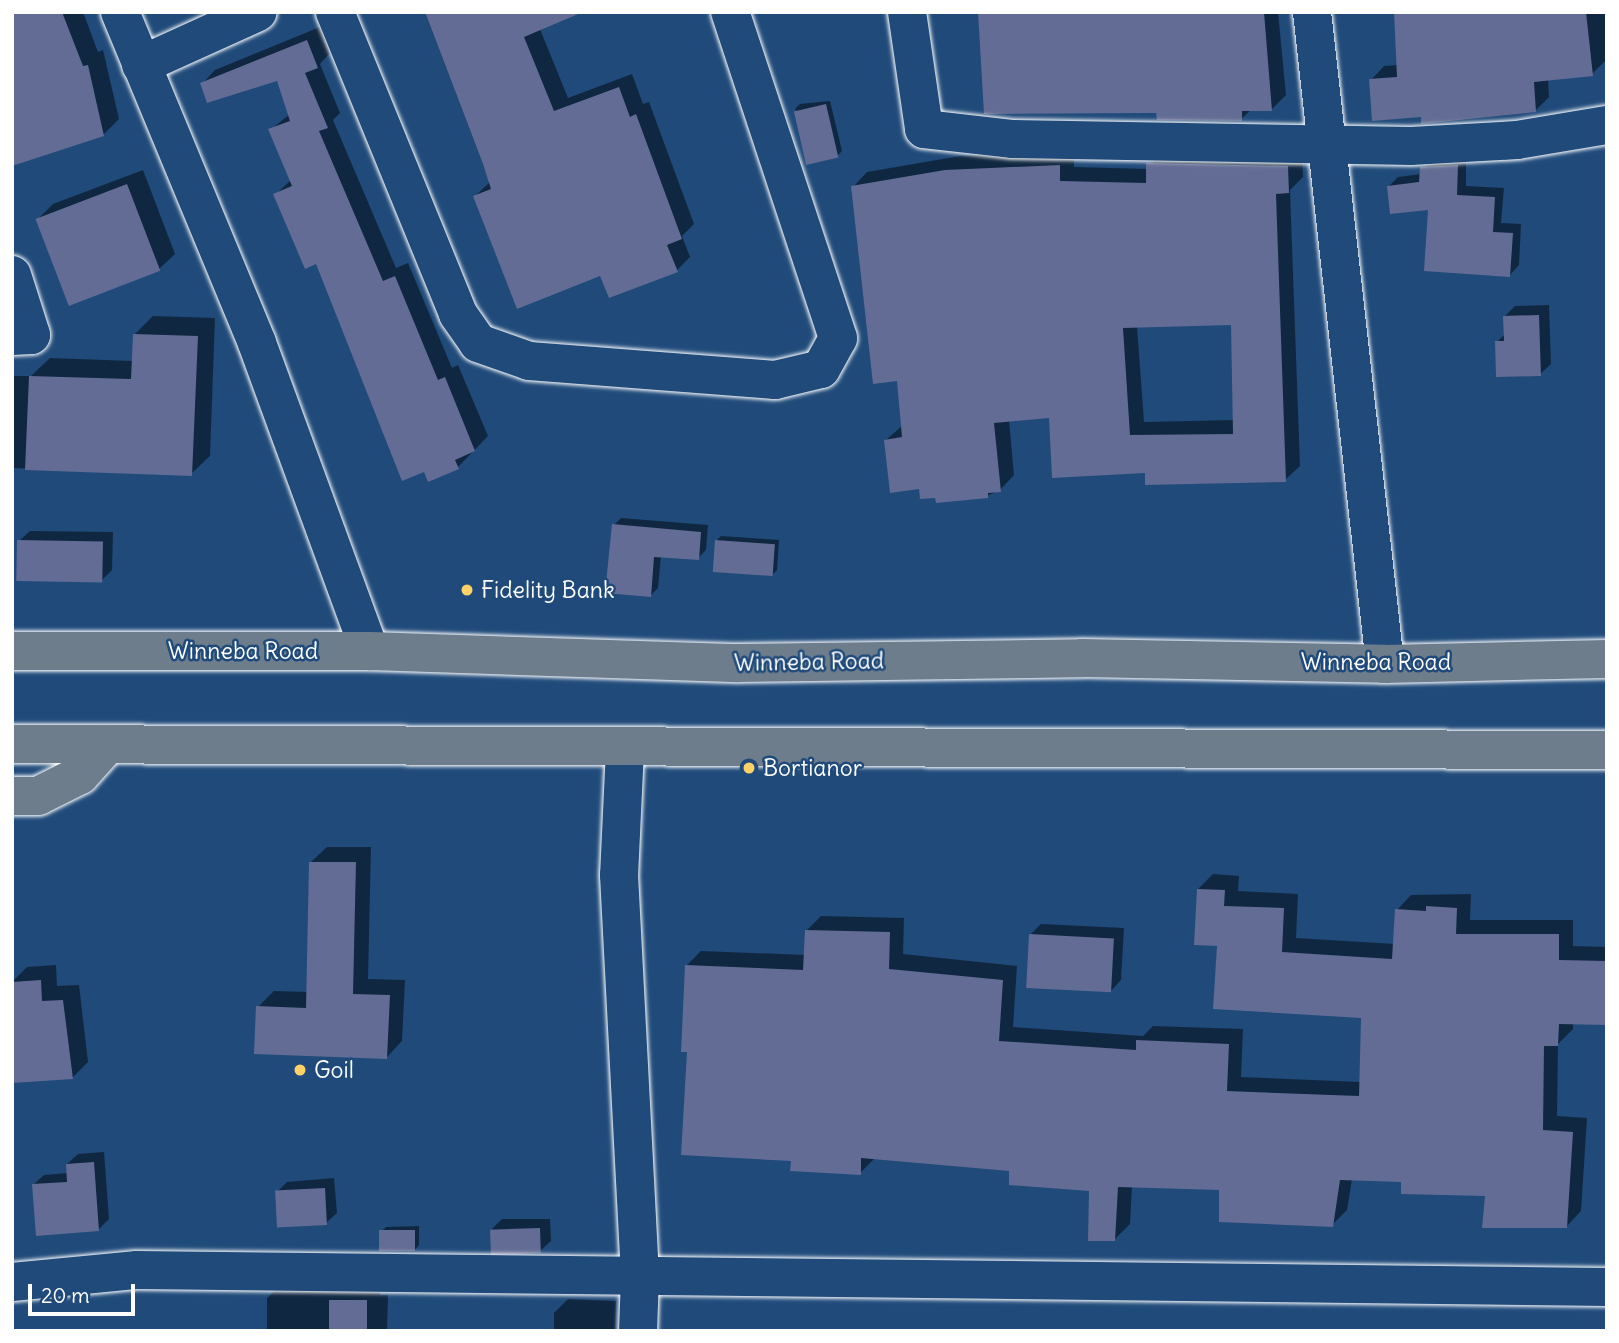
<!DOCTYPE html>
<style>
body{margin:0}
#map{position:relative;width:1619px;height:1343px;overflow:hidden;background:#1f4a7a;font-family:Delius,sans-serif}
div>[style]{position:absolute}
.shadow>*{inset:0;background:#0007}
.building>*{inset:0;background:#636c94;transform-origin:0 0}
.roads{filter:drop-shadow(0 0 2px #fff) drop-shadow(0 0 2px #fff)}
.minor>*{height:38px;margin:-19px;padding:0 19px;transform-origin:19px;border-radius:19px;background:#1f4a7a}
.highway>*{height:38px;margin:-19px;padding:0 19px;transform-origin:19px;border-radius:19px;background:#6d7d8c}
.dots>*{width:19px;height:19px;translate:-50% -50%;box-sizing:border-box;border:4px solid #1f4a7a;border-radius:50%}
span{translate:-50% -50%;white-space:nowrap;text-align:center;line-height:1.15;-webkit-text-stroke:5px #1f4a7a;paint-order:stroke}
.poi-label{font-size:23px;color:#fff}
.left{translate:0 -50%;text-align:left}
.street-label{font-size:23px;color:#fff}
.frame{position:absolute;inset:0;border:14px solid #fff;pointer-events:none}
.scale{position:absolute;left:28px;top:1284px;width:107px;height:32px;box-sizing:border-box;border:4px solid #fff;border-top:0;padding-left:9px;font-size:21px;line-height:24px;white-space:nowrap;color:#fff;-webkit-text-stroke:5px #1f4a7a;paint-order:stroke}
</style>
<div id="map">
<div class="shadow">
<i style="clip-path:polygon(12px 12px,83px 12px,98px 52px,103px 50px,119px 119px,103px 135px)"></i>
<i style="clip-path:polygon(425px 12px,540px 29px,568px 98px,632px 74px,643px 104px,649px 102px,694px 224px,682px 236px,690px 257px,677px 270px,601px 274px,475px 196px,490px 182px)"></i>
<i style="clip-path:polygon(980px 12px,1278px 12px,1286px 95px,1272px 109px,1251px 110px,1241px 119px,1158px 112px)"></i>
<i style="clip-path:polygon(1396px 12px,1607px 12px,1606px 60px,1592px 74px,1548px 79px,1549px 97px,1535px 111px,1422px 115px,1371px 80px,1384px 66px,1398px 65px)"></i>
<i style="clip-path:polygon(320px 27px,330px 53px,320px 64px,340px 113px,333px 120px,396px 268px,408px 263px,452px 368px,458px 365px,488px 436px,458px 467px,425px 470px,317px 262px,275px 195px,291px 180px,270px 130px,290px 114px,278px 79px,202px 84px,215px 70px)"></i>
<i style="clip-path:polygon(830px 101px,842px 151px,837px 156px,795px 109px,800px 104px)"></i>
<i style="clip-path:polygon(evenodd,1163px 150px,1302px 152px,1303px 177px,1290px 190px,1300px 466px,1285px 480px,1051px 416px,1009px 420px,1014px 475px,1000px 490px,987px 496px,936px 496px,921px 487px,886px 440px,903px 425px,899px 379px,853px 187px,867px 172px,960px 156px,1074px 151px,1074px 167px,1148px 169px,1163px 150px,1233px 323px,1235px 420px,1144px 422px,1137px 326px,1233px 323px)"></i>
<i style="clip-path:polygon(1466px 157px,1466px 186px,1504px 188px,1501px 223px,1521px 224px,1519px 265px,1510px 275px,1430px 208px,1389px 186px,1398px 177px,1421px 174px,1431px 159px)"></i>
<i style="clip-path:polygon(143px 170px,175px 254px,159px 269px,37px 220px,53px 204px)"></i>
<i style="clip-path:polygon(1549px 305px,1551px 364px,1540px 374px,1497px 342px,1505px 334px,1504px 317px,1515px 306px)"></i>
<i style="clip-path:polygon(153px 316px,215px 318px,210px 456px,191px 474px,12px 468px,12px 376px,31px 376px,50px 358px,133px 361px,134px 335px)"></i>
<i style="clip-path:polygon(621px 518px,708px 525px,706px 550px,698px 558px,661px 555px,658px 588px,651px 595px,614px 525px)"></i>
<i style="clip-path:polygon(30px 531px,113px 532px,112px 570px,102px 580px,19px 541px)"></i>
<i style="clip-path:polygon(721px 536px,779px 540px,777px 570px,772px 575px,716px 541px)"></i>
<i style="clip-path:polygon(327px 847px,371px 847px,368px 979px,405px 980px,402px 1041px,387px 1057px,258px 1007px,274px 991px,308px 992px,311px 862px)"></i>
<i style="clip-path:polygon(1213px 874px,1239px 876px,1238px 891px,1298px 894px,1296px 938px,1395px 944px,1397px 910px,1411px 895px,1471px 894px,1470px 920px,1573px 920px,1573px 946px,1607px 947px,1607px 1023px,1573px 1023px,1573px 1029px,1558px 1044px,1557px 1116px,1587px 1118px,1581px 1211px,1567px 1226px,1486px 1194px,1403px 1180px,1352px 1179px,1347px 1210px,1332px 1225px,1221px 1189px,1132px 1186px,1130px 1224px,1115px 1239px,1091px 1190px,1011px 1169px,876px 1157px,860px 1173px,792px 1159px,688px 1051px,686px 966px,701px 951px,806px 955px,806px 931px,821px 916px,904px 918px,903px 954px,1017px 966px,1013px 1027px,1143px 1036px,1153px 1026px,1243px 1029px,1241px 1077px,1361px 1082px,1363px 1017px,1219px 944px,1198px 889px)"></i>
<i style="clip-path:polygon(1041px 924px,1124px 928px,1121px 980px,1111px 991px,1031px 934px)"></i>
<i style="clip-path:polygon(56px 965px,57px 986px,79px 985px,88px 1062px,72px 1078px,12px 1081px,12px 982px,27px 967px)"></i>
<i style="clip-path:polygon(104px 1152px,109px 1219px,99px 1229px,33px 1185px,44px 1175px,68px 1173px,67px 1164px,78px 1154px)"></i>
<i style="clip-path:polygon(334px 1178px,337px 1213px,326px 1223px,277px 1192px,287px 1182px)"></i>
<i style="clip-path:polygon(502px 1219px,550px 1219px,551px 1241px,540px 1251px,492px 1229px)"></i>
<i style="clip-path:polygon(419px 1226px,419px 1245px,415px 1250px,381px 1232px,386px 1227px)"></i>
<i style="clip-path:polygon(281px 1285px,380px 1287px,380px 1295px,388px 1295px,387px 1331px,267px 1331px,267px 1298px)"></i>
<i style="clip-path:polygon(568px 1299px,616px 1301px,615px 1331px,554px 1331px,554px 1313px)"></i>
<i style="clip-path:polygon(1594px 1329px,1607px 1329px,1607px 1331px,1591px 1331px)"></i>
</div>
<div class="building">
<i style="clip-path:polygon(12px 12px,62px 12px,83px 66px,88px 65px,104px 136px,12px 166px)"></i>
<i style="clip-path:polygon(425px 12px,583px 12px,524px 37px,554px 111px,619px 87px,630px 117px,636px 114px,682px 239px,667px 245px,678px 272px,609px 298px,600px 276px,517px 309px,473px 196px,491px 189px,483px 164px)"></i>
<i style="clip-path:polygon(978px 12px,1264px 12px,1272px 111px,1242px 111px,1242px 121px,1157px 120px,1156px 113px,984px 114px)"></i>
<i style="clip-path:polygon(1394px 12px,1586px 12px,1593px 76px,1534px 82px,1536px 112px,1421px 124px,1421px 117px,1372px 121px,1369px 79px,1397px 77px)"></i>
<i style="clip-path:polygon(307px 40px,318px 68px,305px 73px,328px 128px,319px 131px,383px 281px,395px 276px,438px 380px,445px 377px,475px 451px,455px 460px,459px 469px,428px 482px,424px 472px,402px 481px,316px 264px,305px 269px,273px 194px,292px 186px,268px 129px,290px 121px,277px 81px,207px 103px,200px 83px)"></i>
<i style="left:826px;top:104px;width:55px;height:33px;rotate:77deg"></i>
<i style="clip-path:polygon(evenodd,1146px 163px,1288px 166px,1289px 193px,1276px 194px,1286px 482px,1145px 485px,1145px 473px,1052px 478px,1049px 418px,994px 423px,1001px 492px,988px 493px,988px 498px,936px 503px,935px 498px,920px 499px,919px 489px,890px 493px,884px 440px,902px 437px,897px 381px,873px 384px,851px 186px,945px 170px,1060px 165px,1060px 181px,1146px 183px,1146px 163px,1231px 325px,1233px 434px,1130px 435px,1123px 328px,1231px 325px)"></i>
<i style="clip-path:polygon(1458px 165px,1457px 195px,1495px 197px,1493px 232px,1513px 233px,1510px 277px,1424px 271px,1428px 210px,1390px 214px,1387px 186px,1419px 182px,1420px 167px)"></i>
<i style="left:127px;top:184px;width:93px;height:98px;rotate:69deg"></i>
<i style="clip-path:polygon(1539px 315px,1541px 376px,1496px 377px,1495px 341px,1504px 341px,1503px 316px)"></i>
<i style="clip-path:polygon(133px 334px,198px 336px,192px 476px,25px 470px,29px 376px,131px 379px)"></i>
<i style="clip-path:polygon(612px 524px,701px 532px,699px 560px,654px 557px,651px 597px,605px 593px)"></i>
<i style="left:17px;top:540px;width:86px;height:41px;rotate:1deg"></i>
<i style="left:715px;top:540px;width:60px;height:32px;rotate:4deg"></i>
<i style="clip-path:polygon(309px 862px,356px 862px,353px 994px,390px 995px,387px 1059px,254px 1054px,256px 1006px,306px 1008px)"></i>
<i style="clip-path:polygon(1197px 889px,1225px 890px,1224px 906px,1284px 908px,1282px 952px,1392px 959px,1395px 909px,1426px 911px,1426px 906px,1457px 908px,1456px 934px,1559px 934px,1559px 960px,1607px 961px,1607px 1025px,1559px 1024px,1558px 1046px,1544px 1046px,1543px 1130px,1573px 1132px,1567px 1228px,1482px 1228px,1485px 1196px,1401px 1194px,1401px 1182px,1340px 1180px,1333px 1227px,1219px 1222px,1219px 1190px,1118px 1187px,1115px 1241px,1088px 1241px,1089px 1191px,1009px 1185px,1009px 1171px,861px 1158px,861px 1175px,790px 1171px,791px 1161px,681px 1155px,687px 1052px,681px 1052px,685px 965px,803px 970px,805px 930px,890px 932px,889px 969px,1003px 980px,999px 1041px,1136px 1050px,1136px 1040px,1229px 1044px,1227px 1091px,1359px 1096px,1361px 1018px,1213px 1009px,1217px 946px,1194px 945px)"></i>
<i style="left:1029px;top:934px;width:85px;height:54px;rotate:3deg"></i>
<i style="clip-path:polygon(41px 980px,42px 1001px,63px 1000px,73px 1079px,12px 1083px,12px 982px)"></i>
<i style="clip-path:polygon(94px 1162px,99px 1231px,36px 1236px,32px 1184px,67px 1182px,66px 1164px)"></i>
<i style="left:325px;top:1188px;width:37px;height:50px;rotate:87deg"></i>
<i style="left:540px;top:1228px;width:25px;height:50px;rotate:88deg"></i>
<i style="left:415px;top:1230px;width:21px;height:36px;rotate:90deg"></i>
<i style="left:329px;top:1300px;width:38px;height:31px"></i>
</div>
<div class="roads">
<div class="minor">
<i style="left:120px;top:12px;width:358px;rotate:67.5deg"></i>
<i style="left:257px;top:343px;width:328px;rotate:69.9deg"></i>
<i style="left:335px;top:12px;width:326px;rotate:67.8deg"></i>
<i style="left:458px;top:314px;width:35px;rotate:55deg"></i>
<i style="left:478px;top:343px;width:54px;rotate:19.4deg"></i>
<i style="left:529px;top:361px;width:247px;rotate:4.4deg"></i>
<i style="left:775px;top:380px;width:47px;rotate:-13.4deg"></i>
<i style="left:821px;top:369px;width:35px;rotate:-61deg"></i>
<i style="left:838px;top:338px;width:343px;rotate:-108.3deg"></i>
<i style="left:907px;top:12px;width:118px;rotate:81.7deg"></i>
<i style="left:924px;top:129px;width:90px;rotate:6.4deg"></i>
<i style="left:1013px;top:139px;width:398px;rotate:1deg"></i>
<i style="left:1411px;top:146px;width:106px;rotate:-3.2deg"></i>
<i style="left:1517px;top:140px;width:91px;rotate:-9.5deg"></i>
<i style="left:1312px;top:12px;width:656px;rotate:83.61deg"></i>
<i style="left:141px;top:65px;width:128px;rotate:-24.4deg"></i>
<i style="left:12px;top:275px;width:63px;rotate:72.4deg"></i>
<i style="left:31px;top:335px;width:19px;rotate:177deg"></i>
<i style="left:625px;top:749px;width:126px;rotate:92.7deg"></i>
<i style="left:619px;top:875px;width:403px;rotate:87deg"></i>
<i style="left:640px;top:1277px;width:54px;rotate:92.1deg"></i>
<i style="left:12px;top:1282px;width:126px;rotate:-5.5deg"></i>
<i style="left:137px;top:1270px;width:1470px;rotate:0.66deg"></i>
</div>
<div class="highway">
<i style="left:12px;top:651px;width:358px"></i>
<i style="left:370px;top:651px;width:369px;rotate:1.9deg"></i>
<i style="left:739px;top:663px;width:343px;rotate:-0.8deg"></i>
<i style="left:1082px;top:658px;width:303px;rotate:1.1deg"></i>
<i style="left:1385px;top:664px;width:222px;rotate:-1.3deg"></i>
<i style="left:12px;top:744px;width:1595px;rotate:0.22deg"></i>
<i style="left:12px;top:796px;width:26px"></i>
<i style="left:38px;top:796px;width:47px;rotate:-26.6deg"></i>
<i style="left:80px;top:775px;width:39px;rotate:-48deg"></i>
</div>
</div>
<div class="dots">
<i style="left:467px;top:590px;background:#ffd166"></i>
<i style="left:749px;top:768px;background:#ffd166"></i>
<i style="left:300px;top:1070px;background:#ffd166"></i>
</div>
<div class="poi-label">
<span class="left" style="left:481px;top:590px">Fidelity Bank</span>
<span class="left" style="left:763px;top:768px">Bortianor</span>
<span class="left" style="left:314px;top:1070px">Goil</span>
</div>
<div class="street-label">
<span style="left:243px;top:651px">Winneba Road</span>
<span style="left:809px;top:662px;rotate:-1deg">Winneba Road</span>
<span style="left:1376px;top:662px">Winneba Road</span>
</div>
<div class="frame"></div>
<div class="scale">20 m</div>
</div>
